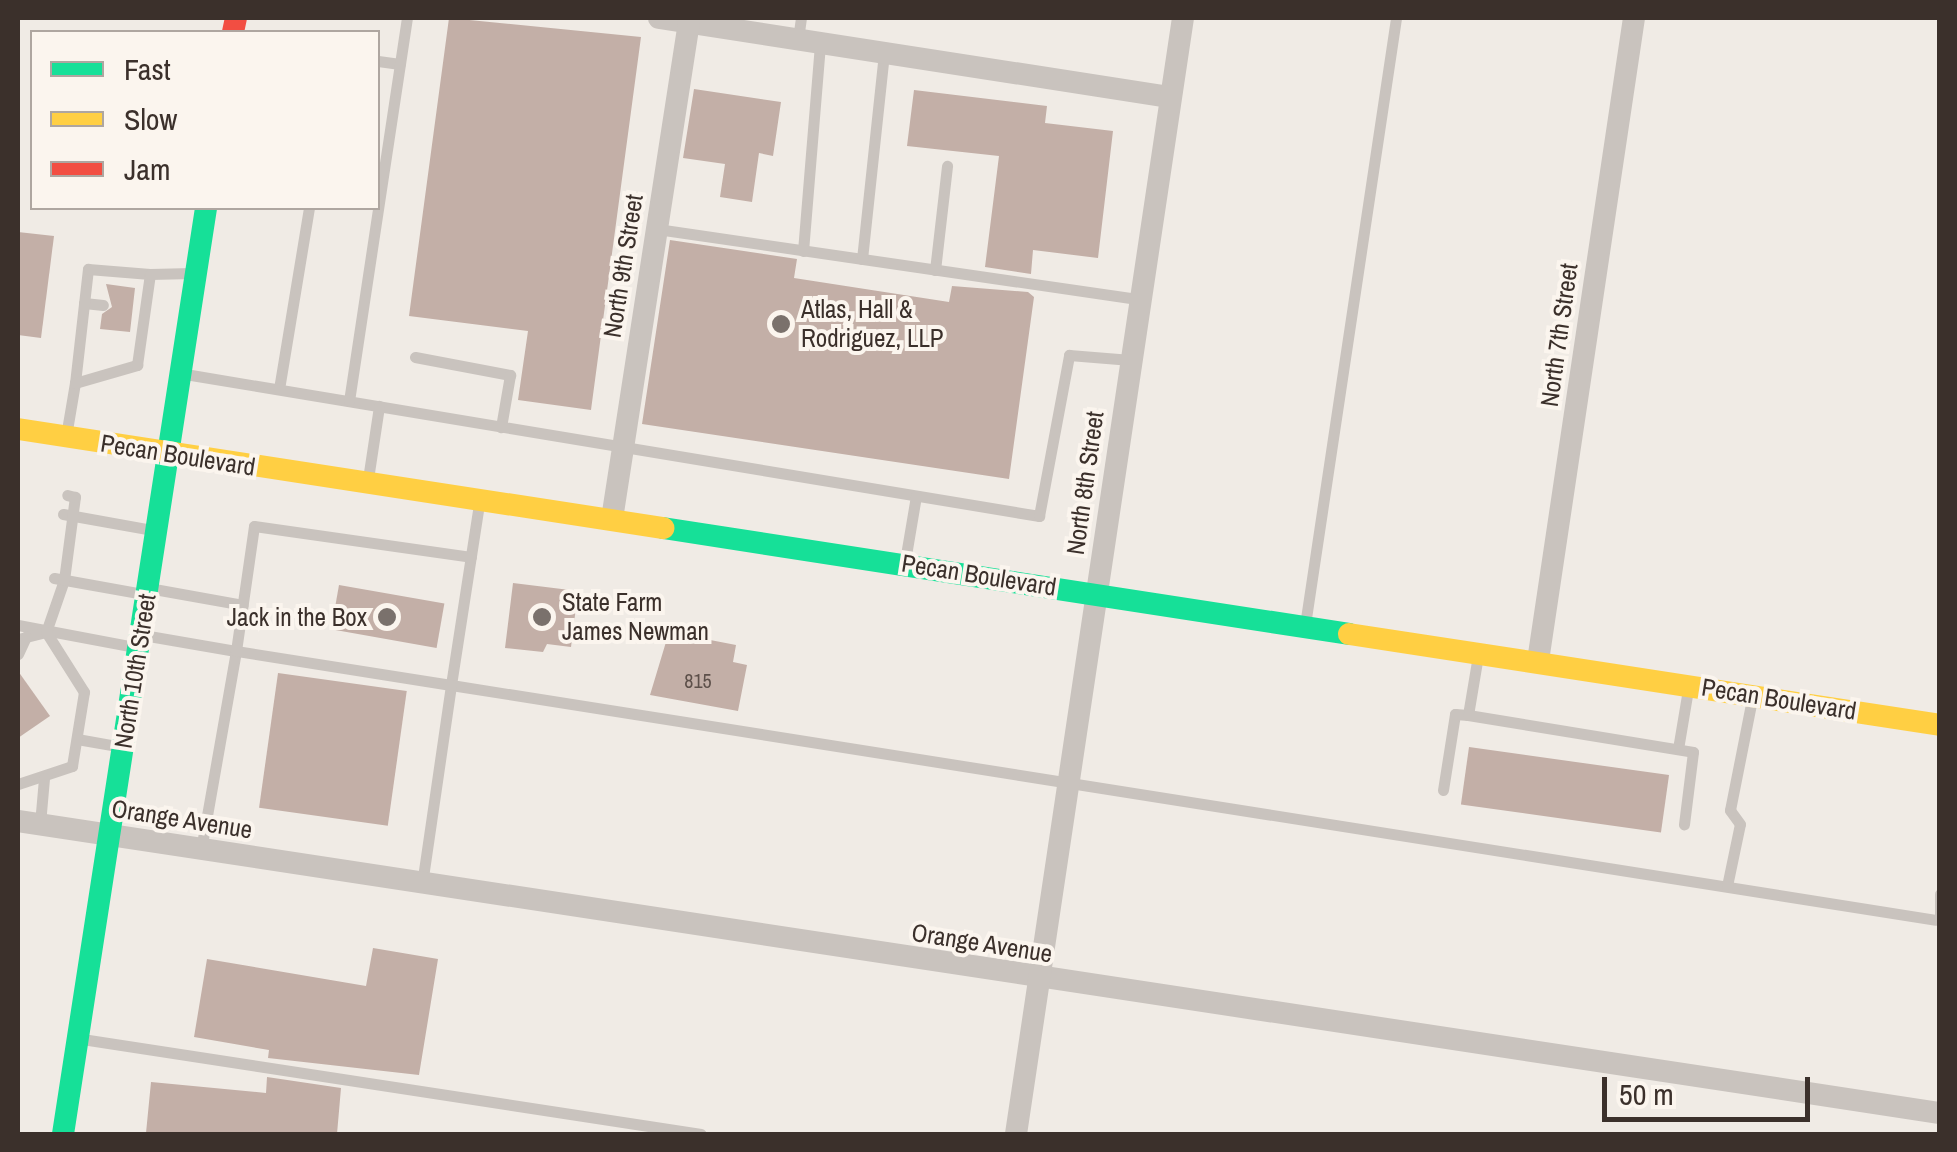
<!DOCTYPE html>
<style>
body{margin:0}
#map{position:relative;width:1957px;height:1152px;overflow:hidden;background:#f0ebe5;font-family:"Archivo Narrow",sans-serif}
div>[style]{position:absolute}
.building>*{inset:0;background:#c3afa7;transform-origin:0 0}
.lane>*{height:11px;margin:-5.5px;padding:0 5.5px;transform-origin:5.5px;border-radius:5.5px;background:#c9c3be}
.street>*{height:22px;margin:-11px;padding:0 11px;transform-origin:11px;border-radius:11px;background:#c9c3be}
.fast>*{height:22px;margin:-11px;padding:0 11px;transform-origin:11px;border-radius:11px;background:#16e098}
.slow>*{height:22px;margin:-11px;padding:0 11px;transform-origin:11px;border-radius:11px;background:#ffcf43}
.jam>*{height:22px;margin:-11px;padding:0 11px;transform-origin:11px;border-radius:11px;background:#f24e42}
.dots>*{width:28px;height:28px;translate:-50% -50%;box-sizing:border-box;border:5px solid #fbf5ee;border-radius:50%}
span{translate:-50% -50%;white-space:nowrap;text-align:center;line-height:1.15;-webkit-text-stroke:8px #fbf5ee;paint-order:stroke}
.number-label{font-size:20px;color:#5d504a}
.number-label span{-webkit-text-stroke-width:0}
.street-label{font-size:25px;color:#3b302b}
.poi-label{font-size:25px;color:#3b302b}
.left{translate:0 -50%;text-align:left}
.right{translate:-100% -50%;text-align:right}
.frame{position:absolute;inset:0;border:20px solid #3b302b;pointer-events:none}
.legend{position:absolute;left:30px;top:30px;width:350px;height:180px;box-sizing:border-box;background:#fbf5ee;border:2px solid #aea6a0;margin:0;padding:12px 18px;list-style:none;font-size:30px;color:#3b302b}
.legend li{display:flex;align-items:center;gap:20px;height:50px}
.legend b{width:50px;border:2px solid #aea6a0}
.scale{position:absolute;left:1602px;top:1077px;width:208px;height:45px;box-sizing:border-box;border:5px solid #3b302b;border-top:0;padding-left:12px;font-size:30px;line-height:35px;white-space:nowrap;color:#3b302b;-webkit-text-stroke:8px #fbf5ee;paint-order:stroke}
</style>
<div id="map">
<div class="building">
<i style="clip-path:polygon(449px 18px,641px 37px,591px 410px,518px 400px,528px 331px,409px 316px)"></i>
<i style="clip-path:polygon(694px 89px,781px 102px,773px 156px,759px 153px,752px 202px,720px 197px,725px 164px,683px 158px)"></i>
<i style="clip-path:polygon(914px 90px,1047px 106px,1045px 123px,1113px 131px,1098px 258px,1033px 250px,1031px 274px,985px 267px,999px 156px,907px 146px)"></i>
<i style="clip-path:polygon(18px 232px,54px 236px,41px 338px,18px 335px)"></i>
<i style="clip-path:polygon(670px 240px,797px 259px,794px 278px,949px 302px,952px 286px,1028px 292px,1034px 297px,1009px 479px,642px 424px)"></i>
<i style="clip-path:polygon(106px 284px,135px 288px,130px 332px,100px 329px,102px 314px,112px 307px)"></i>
<i style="clip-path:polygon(513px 583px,578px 591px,571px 647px,547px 644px,543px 652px,505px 648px)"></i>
<i style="left:339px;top:585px;width:107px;height:45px;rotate:10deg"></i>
<i style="clip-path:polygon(669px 632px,736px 645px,733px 662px,747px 665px,738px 711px,650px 695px)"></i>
<i style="clip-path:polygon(18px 671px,50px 716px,18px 738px)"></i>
<i style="left:278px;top:673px;width:130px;height:136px;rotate:8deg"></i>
<i style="left:1469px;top:747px;width:202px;height:58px;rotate:8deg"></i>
<i style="clip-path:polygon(373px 948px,438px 959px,419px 1075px,268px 1058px,269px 1050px,194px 1037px,207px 959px,366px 986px)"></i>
<i style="clip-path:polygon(267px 1077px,341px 1088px,337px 1134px,146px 1133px,151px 1082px,266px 1093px)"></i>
</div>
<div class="lane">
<i style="left:798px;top:39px;width:21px;rotate:-82deg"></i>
<i style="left:378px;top:61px;width:22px;rotate:8deg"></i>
<i style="left:657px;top:229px;width:487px;rotate:8.3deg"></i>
<i style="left:803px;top:251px;width:209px;rotate:-85.3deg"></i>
<i style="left:862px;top:259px;width:208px;rotate:-83.9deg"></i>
<i style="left:935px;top:270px;width:105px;rotate:-83.4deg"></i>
<i style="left:84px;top:303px;width:19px;rotate:6deg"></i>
<i style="left:415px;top:357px;width:97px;rotate:10.7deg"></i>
<i style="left:510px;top:375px;width:53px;rotate:99.8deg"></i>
<i style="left:185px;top:374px;width:866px;rotate:9.44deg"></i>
<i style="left:1039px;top:516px;width:164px;rotate:-79.4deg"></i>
<i style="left:1069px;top:355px;width:62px;rotate:4.6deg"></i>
<i style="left:75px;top:383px;width:115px;rotate:-83.5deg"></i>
<i style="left:88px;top:269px;width:62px;rotate:4.6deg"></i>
<i style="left:279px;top:389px;width:183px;rotate:-80.6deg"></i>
<i style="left:349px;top:401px;width:387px;rotate:-81.4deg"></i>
<i style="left:66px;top:436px;width:54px;rotate:-80.4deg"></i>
<i style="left:75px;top:383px;width:65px;rotate:-16.2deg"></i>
<i style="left:137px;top:365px;width:92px;rotate:-81.9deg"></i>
<i style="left:150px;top:274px;width:42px;rotate:-1.4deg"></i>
<i style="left:368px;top:479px;width:74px;rotate:-81.4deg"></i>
<i style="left:479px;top:504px;width:183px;rotate:98.8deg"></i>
<i style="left:451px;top:685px;width:1503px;rotate:8.99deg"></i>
<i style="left:63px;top:514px;width:90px;rotate:10.2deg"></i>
<i style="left:905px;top:561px;width:66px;rotate:-80.4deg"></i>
<i style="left:54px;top:578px;width:90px;rotate:10.2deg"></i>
<i style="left:154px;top:589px;width:90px;rotate:10.2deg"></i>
<i style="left:18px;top:625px;width:118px;rotate:10.7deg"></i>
<i style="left:1305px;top:625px;width:614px;rotate:-81.47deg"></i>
<i style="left:143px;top:635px;width:94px;rotate:9.8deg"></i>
<i style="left:236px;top:651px;width:201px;rotate:100deg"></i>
<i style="left:18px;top:639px;width:29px;rotate:-14deg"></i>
<i style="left:46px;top:632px;width:55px;rotate:-70.9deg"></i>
<i style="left:64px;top:580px;width:84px;rotate:-82.5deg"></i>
<i style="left:75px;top:497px;width:8px;rotate:-166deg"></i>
<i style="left:18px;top:654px;width:19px;rotate:-65deg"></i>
<i style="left:1468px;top:715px;width:61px;rotate:-80.5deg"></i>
<i style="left:77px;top:739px;width:41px;rotate:9.9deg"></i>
<i style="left:1678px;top:749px;width:61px;rotate:-80.5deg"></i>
<i style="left:18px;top:784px;width:57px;rotate:-18.4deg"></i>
<i style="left:72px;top:766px;width:75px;rotate:-80.8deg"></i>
<i style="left:84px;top:692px;width:71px;rotate:-122.3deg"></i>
<i style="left:1443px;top:790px;width:77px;rotate:-81deg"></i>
<i style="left:1455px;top:714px;width:13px;rotate:4deg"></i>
<i style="left:1468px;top:715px;width:228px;rotate:9.3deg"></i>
<i style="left:1693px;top:752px;width:73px;rotate:97.1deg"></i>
<i style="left:40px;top:824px;width:46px;rotate:-85deg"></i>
<i style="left:422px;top:884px;width:201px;rotate:-81.7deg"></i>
<i style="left:451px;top:685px;width:218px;rotate:-171deg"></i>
<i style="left:236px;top:651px;width:126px;rotate:-81.8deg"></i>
<i style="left:254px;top:526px;width:219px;rotate:8.1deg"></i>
<i style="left:1727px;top:886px;width:63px;rotate:-78.2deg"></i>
<i style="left:1740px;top:824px;width:17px;rotate:-126deg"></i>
<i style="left:1730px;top:810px;width:113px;rotate:-78.8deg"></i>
<i style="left:1940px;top:894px;width:26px;rotate:90deg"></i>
<i style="left:82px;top:1039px;width:626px;rotate:8.73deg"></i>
</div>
<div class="street">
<i style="left:659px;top:18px;width:517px;rotate:8.79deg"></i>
<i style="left:612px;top:519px;width:503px;rotate:-81.19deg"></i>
<i style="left:1538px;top:661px;width:650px;rotate:-81.51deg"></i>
<i style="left:18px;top:821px;width:1944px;rotate:8.64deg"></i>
<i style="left:1016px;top:1134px;width:1128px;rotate:-81.49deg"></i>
</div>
<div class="fast">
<i style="left:663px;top:528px;width:694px;rotate:8.78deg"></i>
<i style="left:63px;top:1134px;width:937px;rotate:-81.22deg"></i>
</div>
<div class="slow">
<i style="left:18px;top:429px;width:653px;rotate:8.73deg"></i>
<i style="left:1349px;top:634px;width:598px;rotate:8.75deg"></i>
</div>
<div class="jam">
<i style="left:233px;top:32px;width:14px;rotate:-78deg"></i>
</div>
<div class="dots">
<i style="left:781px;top:324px;background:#7a716c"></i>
<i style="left:387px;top:617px;background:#7a716c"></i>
<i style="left:542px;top:617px;background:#7a716c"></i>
</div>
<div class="number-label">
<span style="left:698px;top:680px">815</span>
</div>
<div class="street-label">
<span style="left:623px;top:266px;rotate:-81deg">North 9th Street</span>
<span style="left:1559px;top:335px;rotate:-82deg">North 7th Street</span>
<span style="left:178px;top:455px;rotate:9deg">Pecan Boulevard</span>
<span style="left:1085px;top:483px;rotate:-82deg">North 8th Street</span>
<span style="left:979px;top:575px;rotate:9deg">Pecan Boulevard</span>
<span style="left:135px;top:671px;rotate:-81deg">North 10th Street</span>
<span style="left:1779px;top:699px;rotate:9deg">Pecan Boulevard</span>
<span style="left:182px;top:819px;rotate:9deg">Orange Avenue</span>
<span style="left:982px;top:943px;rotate:9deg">Orange Avenue</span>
</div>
<div class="poi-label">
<span class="left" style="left:801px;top:324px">Atlas, Hall &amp;<br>Rodriguez, LLP</span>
<span class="left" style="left:562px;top:617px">State Farm<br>James Newman</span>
<span class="right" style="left:367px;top:617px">Jack in the Box</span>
</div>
<div class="frame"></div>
<ul class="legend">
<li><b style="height:12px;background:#16e098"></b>Fast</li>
<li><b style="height:12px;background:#ffcf43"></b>Slow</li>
<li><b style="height:12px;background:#f24e42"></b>Jam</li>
</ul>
<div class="scale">50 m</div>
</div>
